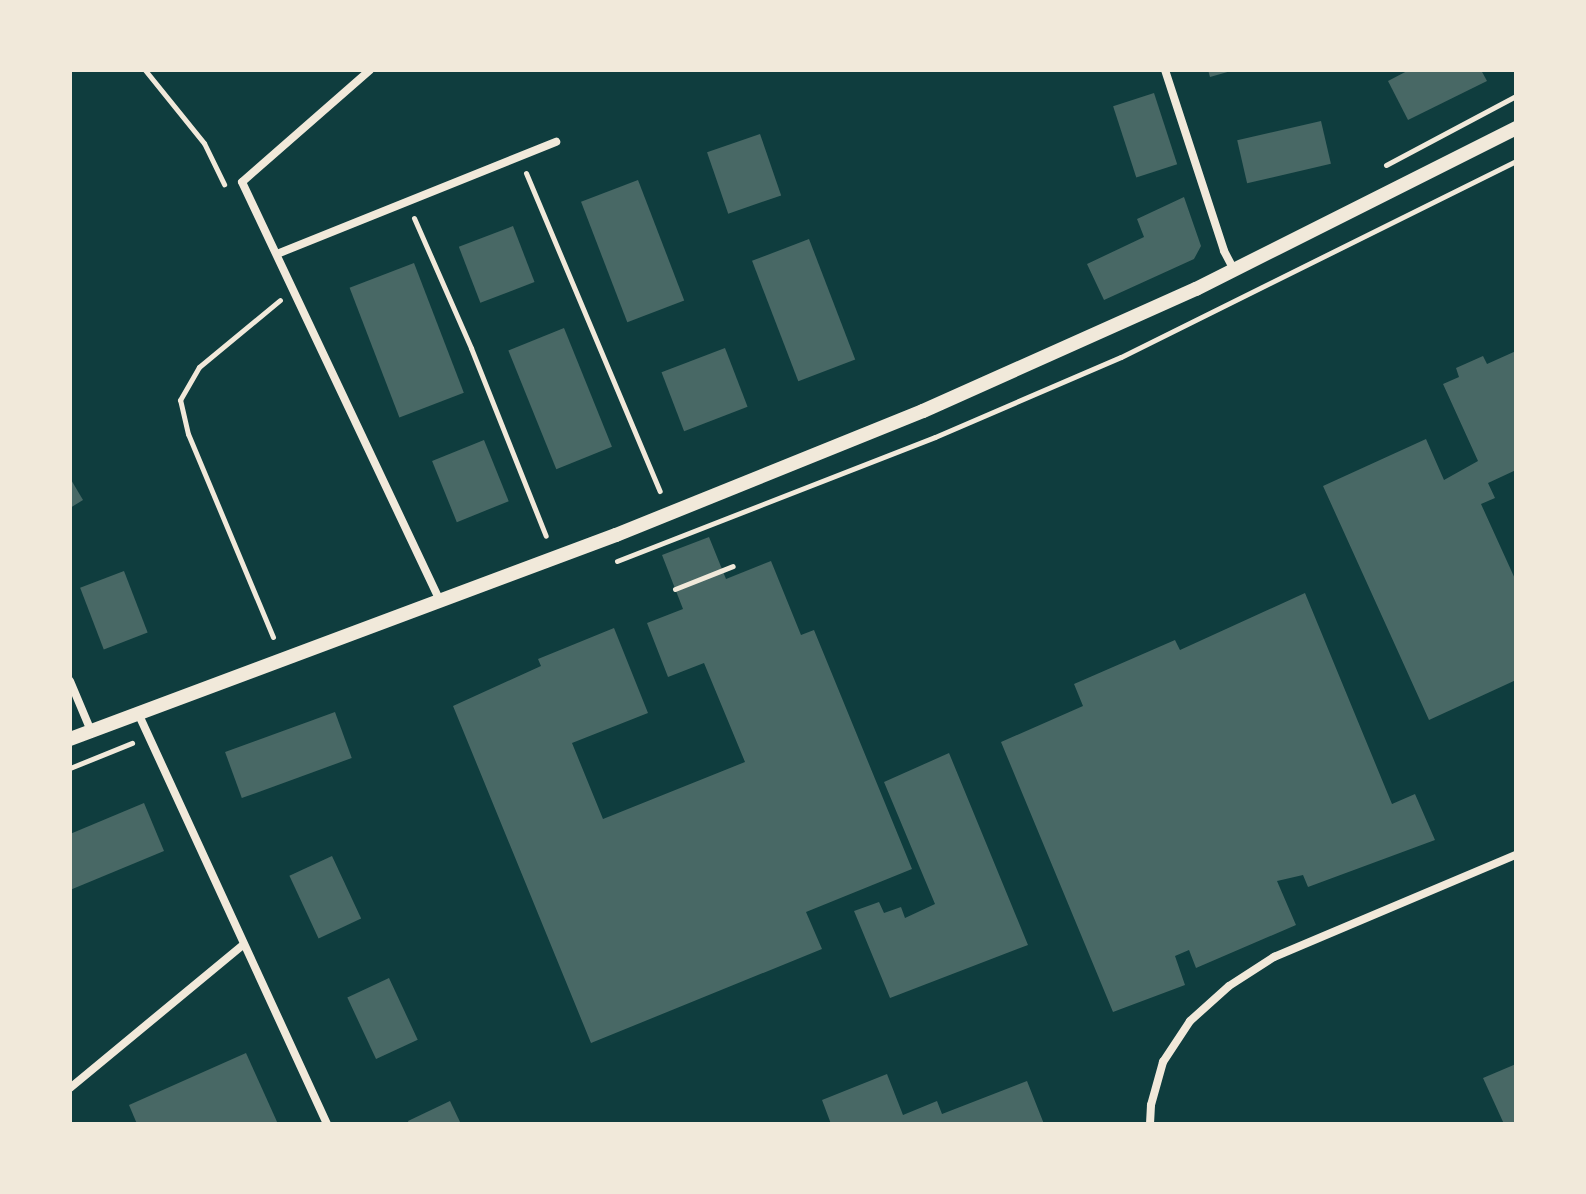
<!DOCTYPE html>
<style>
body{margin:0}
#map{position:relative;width:1586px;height:1194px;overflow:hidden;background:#0f3d3e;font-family:Poppins,sans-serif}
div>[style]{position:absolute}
.building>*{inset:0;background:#486865;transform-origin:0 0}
.path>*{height:5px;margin:-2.5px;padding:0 2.5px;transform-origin:2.5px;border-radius:2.5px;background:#f1e9da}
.minor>*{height:8px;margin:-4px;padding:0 4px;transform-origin:4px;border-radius:4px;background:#f1e9da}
.tertiary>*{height:14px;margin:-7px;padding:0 7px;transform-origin:7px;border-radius:7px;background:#f1e9da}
span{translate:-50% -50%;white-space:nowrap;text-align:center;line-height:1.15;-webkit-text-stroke:6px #f1e9da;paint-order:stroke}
.frame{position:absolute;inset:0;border:72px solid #f1e9da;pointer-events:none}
</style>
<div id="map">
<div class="building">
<i style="clip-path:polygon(1208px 70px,1231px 70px,1231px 71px,1210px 77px)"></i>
<i style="clip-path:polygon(1409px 70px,1481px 70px,1487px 81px,1408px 120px,1388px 81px)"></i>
<i style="left:1154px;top:93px;width:75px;height:43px;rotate:72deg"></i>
<i style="left:1321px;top:121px;width:44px;height:86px;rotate:77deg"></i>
<i style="left:760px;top:134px;width:65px;height:56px;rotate:71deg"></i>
<i style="left:638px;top:180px;width:129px;height:61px;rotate:69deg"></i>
<i style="clip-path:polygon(1184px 197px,1201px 246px,1194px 259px,1104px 300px,1087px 264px,1144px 237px,1137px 219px)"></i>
<i style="left:513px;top:226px;width:60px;height:58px;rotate:69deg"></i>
<i style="left:809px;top:239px;width:129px;height:61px;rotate:69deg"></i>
<i style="left:414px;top:263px;width:139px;height:69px;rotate:69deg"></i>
<i style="left:564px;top:328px;width:128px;height:60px;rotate:68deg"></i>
<i style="left:725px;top:348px;width:63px;height:68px;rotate:69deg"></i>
<i style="clip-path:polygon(1516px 351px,1516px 470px,1488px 483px,1495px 498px,1481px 504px,1516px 581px,1516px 680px,1429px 720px,1323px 486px,1426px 439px,1444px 480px,1478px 461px,1443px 384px,1459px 377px,1456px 368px,1483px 356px,1487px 364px)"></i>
<i style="left:484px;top:440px;width:66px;height:56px;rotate:68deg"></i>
<i style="clip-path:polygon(70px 478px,83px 500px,70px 508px)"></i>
<i style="clip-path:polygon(709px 537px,726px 579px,771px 561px,801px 635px,814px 630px,912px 869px,806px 912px,822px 949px,591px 1043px,453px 706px,541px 666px,538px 659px,614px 628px,648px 713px,572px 743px,603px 819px,745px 762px,704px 663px,668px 677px,647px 623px,683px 609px,662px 555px)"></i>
<i style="left:124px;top:571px;width:66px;height:47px;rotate:69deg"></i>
<i style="clip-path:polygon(1305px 593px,1392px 804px,1415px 794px,1435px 840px,1308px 887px,1303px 875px,1277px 881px,1296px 925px,1196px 968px,1189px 950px,1175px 956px,1185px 985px,1113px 1012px,1001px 742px,1083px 706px,1074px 684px,1175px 640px,1180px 650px)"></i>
<i style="left:335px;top:712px;width:49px;height:117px;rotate:70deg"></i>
<i style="clip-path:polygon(949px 753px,1028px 945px,890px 998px,854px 911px,879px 902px,884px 913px,901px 907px,905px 918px,935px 904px,884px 782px)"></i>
<i style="clip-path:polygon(144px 803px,164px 851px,70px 890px,70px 834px)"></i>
<i style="left:332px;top:856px;width:69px;height:47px;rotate:65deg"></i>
<i style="left:389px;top:978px;width:68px;height:46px;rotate:65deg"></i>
<i style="clip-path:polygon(246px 1053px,278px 1124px,137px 1124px,129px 1105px)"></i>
<i style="clip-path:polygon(1516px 1064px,1516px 1124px,1504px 1124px,1483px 1078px)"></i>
<i style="clip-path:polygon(887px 1074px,903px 1115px,937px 1101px,942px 1114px,1027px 1081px,1044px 1124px,831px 1124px,822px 1100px)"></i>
<i style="clip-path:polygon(450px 1101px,461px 1124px,409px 1124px,408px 1121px)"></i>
</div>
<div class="path">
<i style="left:145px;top:70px;width:94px;rotate:51.1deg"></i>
<i style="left:204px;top:143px;width:46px;rotate:64deg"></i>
<i style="left:1386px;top:165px;width:147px;rotate:-28deg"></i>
<i style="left:526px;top:173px;width:345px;rotate:67.2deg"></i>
<i style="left:414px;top:218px;width:142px;rotate:66.3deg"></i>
<i style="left:471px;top:348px;width:202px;rotate:68.3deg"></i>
<i style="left:617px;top:561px;width:341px;rotate:-21.3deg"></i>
<i style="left:935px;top:437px;width:202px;rotate:-23.3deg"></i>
<i style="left:1121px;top:357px;width:441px;rotate:-26.4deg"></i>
<i style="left:675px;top:589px;width:62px;rotate:-21.6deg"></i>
<i style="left:273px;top:637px;width:220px;rotate:-112.7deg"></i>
<i style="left:188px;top:434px;width:35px;rotate:-103deg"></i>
<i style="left:180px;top:400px;width:38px;rotate:-60deg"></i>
<i style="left:199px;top:367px;width:105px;rotate:-39.6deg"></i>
<i style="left:70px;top:768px;width:67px;rotate:-22deg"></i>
</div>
<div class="minor">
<i style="left:370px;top:70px;width:170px;rotate:138.8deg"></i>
<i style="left:242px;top:182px;width:463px;rotate:64.7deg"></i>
<i style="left:1165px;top:70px;width:190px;rotate:71.9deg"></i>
<i style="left:1224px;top:251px;width:21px;rotate:62deg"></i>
<i style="left:277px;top:254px;width:301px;rotate:-21.9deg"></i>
<i style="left:70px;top:681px;width:54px;rotate:67.2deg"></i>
<i style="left:138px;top:713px;width:452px;rotate:65.3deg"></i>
<i style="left:70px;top:1088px;width:224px;rotate:-39.6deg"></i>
<i style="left:1150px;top:1124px;width:19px;rotate:-87deg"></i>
<i style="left:1151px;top:1105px;width:45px;rotate:-74.4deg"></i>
<i style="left:1163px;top:1062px;width:49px;rotate:-56.6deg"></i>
<i style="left:1190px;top:1021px;width:52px;rotate:-41.9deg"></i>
<i style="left:1229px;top:986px;width:54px;rotate:-32.8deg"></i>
<i style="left:1274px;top:957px;width:263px;rotate:-22.9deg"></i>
</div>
<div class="tertiary">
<i style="left:70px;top:739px;width:583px;rotate:-20.49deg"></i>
<i style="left:616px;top:535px;width:331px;rotate:-22deg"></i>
<i style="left:923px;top:411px;width:299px;rotate:-24.1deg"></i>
<i style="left:1196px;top:289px;width:358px;rotate:-26.7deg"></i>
</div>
<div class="frame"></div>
</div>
